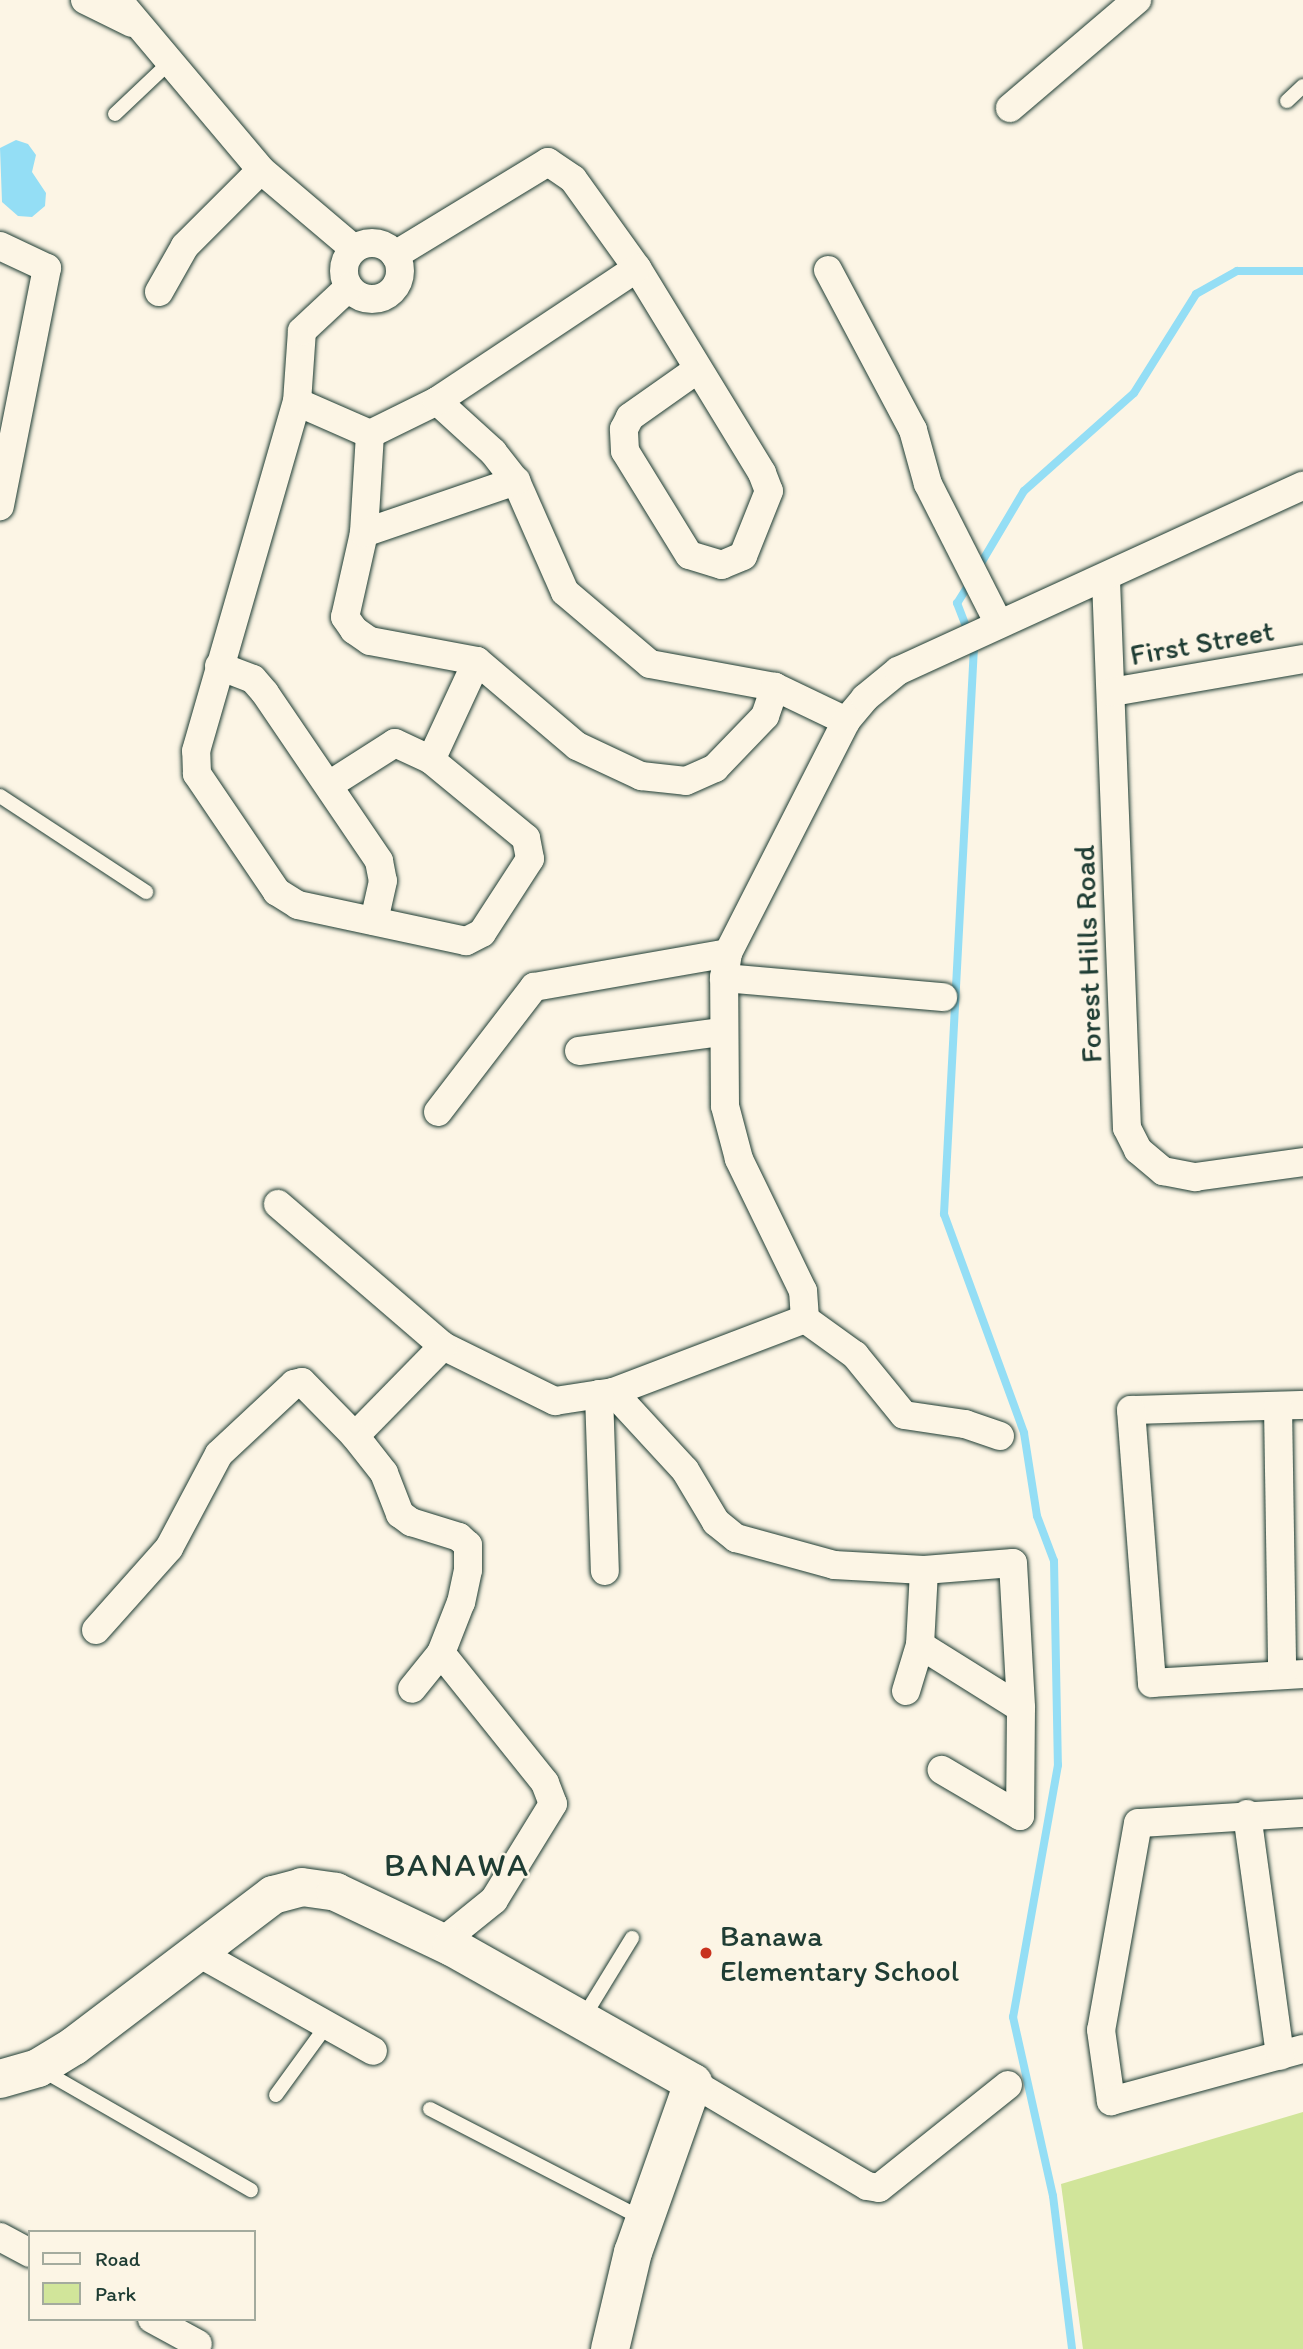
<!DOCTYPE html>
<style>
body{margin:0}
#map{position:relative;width:1303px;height:2349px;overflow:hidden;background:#fcf5e5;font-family:Itim,sans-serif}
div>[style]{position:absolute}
.green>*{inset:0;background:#d1e59a}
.water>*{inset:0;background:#94def5}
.stream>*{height:8px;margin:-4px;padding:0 4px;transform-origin:4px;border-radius:4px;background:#94def5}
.roads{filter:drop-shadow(0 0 2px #1f3d34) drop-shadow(0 0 2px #1f3d34)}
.lane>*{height:14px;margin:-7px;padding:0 7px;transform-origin:7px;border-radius:7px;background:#fcf5e5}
.street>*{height:28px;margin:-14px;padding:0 14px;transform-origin:14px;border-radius:14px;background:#fcf5e5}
.street>.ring{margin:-14px;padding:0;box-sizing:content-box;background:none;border:28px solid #fcf5e5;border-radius:50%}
.secondary>*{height:38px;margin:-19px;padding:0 19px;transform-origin:19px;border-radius:19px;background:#fcf5e5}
.dots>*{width:19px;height:19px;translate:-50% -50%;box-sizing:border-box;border:4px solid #fcf5e5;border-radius:50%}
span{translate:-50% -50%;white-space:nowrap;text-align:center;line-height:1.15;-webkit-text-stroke:5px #fcf5e5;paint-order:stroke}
.street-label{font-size:30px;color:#1f3d34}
.poi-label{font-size:30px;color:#1f3d34}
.left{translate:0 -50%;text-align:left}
.quarter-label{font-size:33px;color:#1f3d34;letter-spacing:2px}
.legend{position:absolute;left:28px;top:2230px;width:228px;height:91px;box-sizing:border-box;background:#fcf5e5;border:2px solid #a4ab9e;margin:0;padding:9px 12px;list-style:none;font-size:21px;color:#1f3d34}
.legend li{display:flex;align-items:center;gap:14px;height:35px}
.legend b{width:35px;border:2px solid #a4ab9e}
</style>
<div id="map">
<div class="green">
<i style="clip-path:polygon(1303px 2112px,1303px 2349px,1083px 2349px,1061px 2184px)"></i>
</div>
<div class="water">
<i style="clip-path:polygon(16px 140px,28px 144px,36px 155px,32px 172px,46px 193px,45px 206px,32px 217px,18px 216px,2px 202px,0 148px)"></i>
</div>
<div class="stream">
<i style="left:977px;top:570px;width:92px;rotate:-59.3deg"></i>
<i style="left:1024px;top:491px;width:147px;rotate:-41.7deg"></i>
<i style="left:1134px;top:393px;width:117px;rotate:-57.9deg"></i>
<i style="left:1196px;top:294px;width:47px;rotate:-29.3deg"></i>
<i style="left:1237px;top:271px;width:66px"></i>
<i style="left:971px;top:581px;width:26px;rotate:122deg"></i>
<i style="left:957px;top:603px;width:47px;rotate:68.9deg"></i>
<i style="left:974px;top:647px;width:568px;rotate:93.03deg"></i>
<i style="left:944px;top:1214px;width:233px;rotate:69.9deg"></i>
<i style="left:1024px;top:1433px;width:84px;rotate:81.1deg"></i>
<i style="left:1037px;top:1516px;width:48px;rotate:69.3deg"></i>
<i style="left:1054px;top:1561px;width:204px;rotate:88.9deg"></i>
<i style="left:1058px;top:1765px;width:256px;rotate:100.1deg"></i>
<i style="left:1013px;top:2017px;width:183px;rotate:77.4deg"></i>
<i style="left:1053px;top:2196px;width:154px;rotate:82.9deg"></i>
</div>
<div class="roads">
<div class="lane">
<i style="left:1287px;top:101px;width:22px;rotate:-43deg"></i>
<i style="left:115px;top:114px;width:76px;rotate:-43.4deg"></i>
<i style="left:0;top:796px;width:175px;rotate:33.3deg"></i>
<i style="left:583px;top:2018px;width:94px;rotate:-58.5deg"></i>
<i style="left:42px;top:2070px;width:241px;rotate:29.9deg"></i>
<i style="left:276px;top:2095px;width:87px;rotate:-53.9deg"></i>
<i style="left:430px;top:2109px;width:240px;rotate:27.3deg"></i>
</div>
<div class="street">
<i style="left:85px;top:0;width:52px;rotate:26.1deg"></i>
<i style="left:118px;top:0;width:222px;rotate:49.9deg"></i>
<i style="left:261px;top:170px;width:122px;rotate:40.3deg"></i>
<i style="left:1010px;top:108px;width:167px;rotate:-40.4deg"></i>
<i class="ring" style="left:344px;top:243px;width:28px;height:28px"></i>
<i style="left:0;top:246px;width:52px;rotate:25.1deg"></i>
<i style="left:47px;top:268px;width:243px;rotate:101.2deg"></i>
<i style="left:395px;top:255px;width:179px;rotate:-31.3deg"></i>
<i style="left:548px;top:162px;width:30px;rotate:34deg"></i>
<i style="left:573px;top:179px;width:110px;rotate:54.3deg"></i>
<i style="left:637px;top:268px;width:240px;rotate:58.6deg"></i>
<i style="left:762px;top:473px;width:19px;rotate:69deg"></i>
<i style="left:769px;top:491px;width:70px;rotate:111.8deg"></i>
<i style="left:743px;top:556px;width:23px;rotate:157deg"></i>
<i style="left:722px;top:565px;width:34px;rotate:-163deg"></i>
<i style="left:689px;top:555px;width:122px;rotate:-121.6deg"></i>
<i style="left:625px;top:451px;width:22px;rotate:-93deg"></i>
<i style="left:624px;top:429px;width:13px;rotate:-63deg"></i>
<i style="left:630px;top:417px;width:83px;rotate:-35.2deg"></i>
<i style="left:828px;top:270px;width:181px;rotate:62deg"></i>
<i style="left:913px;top:430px;width:56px;rotate:74.5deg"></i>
<i style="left:928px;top:484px;width:157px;rotate:63.1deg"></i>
<i style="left:159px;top:292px;width:53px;rotate:-60.5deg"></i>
<i style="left:185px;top:246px;width:107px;rotate:-45deg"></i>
<i style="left:437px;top:401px;width:76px;rotate:42.3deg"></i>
<i style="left:493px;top:452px;width:37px;rotate:52deg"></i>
<i style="left:516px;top:481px;width:121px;rotate:66.2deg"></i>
<i style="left:565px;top:592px;width:111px;rotate:40.3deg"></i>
<i style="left:650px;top:664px;width:127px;rotate:10.4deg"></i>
<i style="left:775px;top:687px;width:79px;rotate:25.6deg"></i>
<i style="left:297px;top:402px;width:80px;rotate:23.7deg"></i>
<i style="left:370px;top:434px;width:75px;rotate:-26.2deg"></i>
<i style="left:437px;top:401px;width:240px;rotate:-33.6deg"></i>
<i style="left:370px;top:434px;width:99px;rotate:93.5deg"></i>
<i style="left:364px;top:533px;width:86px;rotate:102.7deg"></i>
<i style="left:345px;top:617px;width:16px;rotate:55deg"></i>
<i style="left:354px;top:630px;width:19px;rotate:35deg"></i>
<i style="left:370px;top:641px;width:109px;rotate:10.6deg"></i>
<i style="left:477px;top:661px;width:131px;rotate:40.4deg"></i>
<i style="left:577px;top:746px;width:71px;rotate:25.1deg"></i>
<i style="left:641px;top:776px;width:45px;rotate:6.3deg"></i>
<i style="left:686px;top:781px;width:32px;rotate:-24deg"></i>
<i style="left:715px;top:768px;width:72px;rotate:-46.1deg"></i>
<i style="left:765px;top:716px;width:31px;rotate:-71deg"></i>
<i style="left:364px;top:533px;width:161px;rotate:-18.9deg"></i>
<i style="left:1106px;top:580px;width:548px;rotate:87.81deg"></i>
<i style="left:1127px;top:1128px;width:25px;rotate:63deg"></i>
<i style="left:1138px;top:1150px;width:33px;rotate:40deg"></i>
<i style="left:1163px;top:1171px;width:33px;rotate:11deg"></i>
<i style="left:1195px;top:1177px;width:109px;rotate:-7.9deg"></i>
<i style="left:219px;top:666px;width:36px;rotate:21deg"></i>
<i style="left:253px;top:679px;width:18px;rotate:49deg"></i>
<i style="left:265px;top:693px;width:203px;rotate:55.8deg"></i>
<i style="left:379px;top:861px;width:20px;rotate:79deg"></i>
<i style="left:383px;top:881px;width:41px;rotate:102.7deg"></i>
<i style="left:1112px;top:692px;width:194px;rotate:-9.8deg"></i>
<i style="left:431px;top:760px;width:109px;rotate:-65.1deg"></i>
<i style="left:329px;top:785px;width:78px;rotate:-32.5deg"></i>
<i style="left:395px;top:743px;width:40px;rotate:25deg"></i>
<i style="left:431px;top:760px;width:123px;rotate:39.4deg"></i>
<i style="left:526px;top:838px;width:21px;rotate:79deg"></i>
<i style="left:530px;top:859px;width:88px;rotate:123deg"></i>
<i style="left:482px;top:933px;width:18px;rotate:153deg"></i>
<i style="left:466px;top:941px;width:172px;rotate:-167.9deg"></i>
<i style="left:298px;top:905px;width:25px;rotate:-148deg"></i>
<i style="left:277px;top:892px;width:143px;rotate:-124.1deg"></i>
<i style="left:197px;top:774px;width:23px;rotate:-92deg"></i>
<i style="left:196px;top:751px;width:363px;rotate:-73.9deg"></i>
<i style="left:297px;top:402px;width:71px;rotate:-86deg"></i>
<i style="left:302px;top:331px;width:64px;rotate:-43.1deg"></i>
<i style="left:724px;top:978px;width:220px;rotate:5deg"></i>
<i style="left:579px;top:1051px;width:144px;rotate:-7.6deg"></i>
<i style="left:438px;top:1112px;width:158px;rotate:-52.5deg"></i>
<i style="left:534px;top:987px;width:197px;rotate:-9.9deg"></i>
<i style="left:278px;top:1204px;width:218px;rotate:40.7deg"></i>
<i style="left:443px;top:1346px;width:125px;rotate:26.2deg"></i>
<i style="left:555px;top:1401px;width:59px;rotate:-8.8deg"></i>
<i style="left:613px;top:1392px;width:205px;rotate:-20.8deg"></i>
<i style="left:805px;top:1319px;width:28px;rotate:-94deg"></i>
<i style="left:803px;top:1291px;width:147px;rotate:-115.9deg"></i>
<i style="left:739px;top:1159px;width:55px;rotate:-104.8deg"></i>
<i style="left:725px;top:1106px;width:128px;rotate:-90.4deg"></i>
<i style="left:724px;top:978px;width:25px;rotate:-81deg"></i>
<i style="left:728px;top:953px;width:260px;rotate:-63deg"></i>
<i style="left:846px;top:721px;width:30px;rotate:-50deg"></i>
<i style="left:865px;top:698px;width:43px;rotate:-39.3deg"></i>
<i style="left:898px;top:671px;width:445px;rotate:-24.6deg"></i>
<i style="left:805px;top:1319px;width:62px;rotate:35.8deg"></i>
<i style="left:855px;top:1355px;width:77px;rotate:50.8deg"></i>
<i style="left:904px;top:1415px;width:62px;rotate:8.4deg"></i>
<i style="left:965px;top:1424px;width:37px;rotate:19deg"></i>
<i style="left:613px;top:1392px;width:106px;rotate:47.3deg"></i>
<i style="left:685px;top:1470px;width:61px;rotate:59.2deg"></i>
<i style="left:716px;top:1522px;width:26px;rotate:39deg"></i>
<i style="left:736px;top:1538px;width:102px;rotate:15.4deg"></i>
<i style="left:834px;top:1565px;width:90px;rotate:3.2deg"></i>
<i style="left:924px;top:1570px;width:89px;rotate:-4.5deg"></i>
<i style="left:1013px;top:1563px;width:145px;rotate:86.8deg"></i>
<i style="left:1021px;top:1708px;width:108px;rotate:90.5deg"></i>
<i style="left:1020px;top:1816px;width:91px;rotate:-149.5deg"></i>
<i style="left:599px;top:1394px;width:177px;rotate:88.1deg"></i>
<i style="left:1303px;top:1405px;width:172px;rotate:178.3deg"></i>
<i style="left:1131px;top:1410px;width:274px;rotate:85.6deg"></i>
<i style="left:1152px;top:1683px;width:151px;rotate:-3.4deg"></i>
<i style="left:1278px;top:1406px;width:269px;rotate:89.1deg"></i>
<i style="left:355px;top:1436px;width:126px;rotate:-45.6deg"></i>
<i style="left:96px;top:1630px;width:110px;rotate:-48.3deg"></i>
<i style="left:169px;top:1548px;width:106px;rotate:-62deg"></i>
<i style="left:219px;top:1454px;width:103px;rotate:-43deg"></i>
<i style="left:294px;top:1384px;width:8px;rotate:-14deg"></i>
<i style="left:302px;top:1382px;width:76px;rotate:45.5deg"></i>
<i style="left:355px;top:1436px;width:47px;rotate:51.9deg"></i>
<i style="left:384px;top:1473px;width:44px;rotate:68.7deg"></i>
<i style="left:400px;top:1514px;width:14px;rotate:36deg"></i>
<i style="left:411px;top:1522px;width:50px;rotate:17.4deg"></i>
<i style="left:459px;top:1537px;width:12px;rotate:42deg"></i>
<i style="left:468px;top:1545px;width:25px;rotate:90deg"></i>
<i style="left:468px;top:1570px;width:33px;rotate:102deg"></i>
<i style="left:461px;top:1602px;width:55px;rotate:111.4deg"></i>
<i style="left:441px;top:1653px;width:46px;rotate:128.9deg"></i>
<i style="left:920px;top:1645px;width:119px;rotate:32deg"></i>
<i style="left:441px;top:1653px;width:166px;rotate:51.3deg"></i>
<i style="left:545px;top:1783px;width:22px;rotate:69deg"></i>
<i style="left:553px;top:1804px;width:113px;rotate:121.6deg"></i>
<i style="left:494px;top:1900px;width:67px;rotate:141.1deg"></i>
<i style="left:906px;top:1691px;width:48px;rotate:-73.1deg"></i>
<i style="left:920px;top:1645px;width:75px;rotate:-86.9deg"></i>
<i style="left:1303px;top:1813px;width:165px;rotate:176.5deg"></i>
<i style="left:1138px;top:1823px;width:210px;rotate:100.1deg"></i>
<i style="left:1101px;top:2030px;width:72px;rotate:82deg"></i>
<i style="left:1111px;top:2101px;width:199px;rotate:-15.2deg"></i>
<i style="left:1247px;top:1814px;width:244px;rotate:82.2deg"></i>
<i style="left:195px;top:1951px;width:204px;rotate:29.3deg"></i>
<i style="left:693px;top:2083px;width:202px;rotate:30.6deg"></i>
<i style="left:867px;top:2186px;width:12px;rotate:9deg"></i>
<i style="left:879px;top:2188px;width:165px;rotate:-38.6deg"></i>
<i style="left:0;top:2237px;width:34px;rotate:28deg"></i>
<i style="left:152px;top:2319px;width:52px;rotate:28.5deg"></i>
</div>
<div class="secondary">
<i style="left:0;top:2079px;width:40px;rotate:-16deg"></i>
<i style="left:38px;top:2068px;width:42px;rotate:-31.4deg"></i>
<i style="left:74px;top:2046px;width:250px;rotate:-37.2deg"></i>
<i style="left:273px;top:1895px;width:30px;rotate:-15deg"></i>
<i style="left:302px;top:1887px;width:34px;rotate:8deg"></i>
<i style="left:336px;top:1892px;width:128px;rotate:25.4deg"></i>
<i style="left:452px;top:1947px;width:277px;rotate:29.4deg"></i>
<i style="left:693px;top:2083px;width:179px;rotate:109.5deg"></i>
<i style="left:633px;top:2252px;width:100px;rotate:103.3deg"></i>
</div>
</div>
<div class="dots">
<i style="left:706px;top:1953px;background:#c8321e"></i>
</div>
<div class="street-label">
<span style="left:1202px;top:643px;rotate:-10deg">First Street</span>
<span style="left:1088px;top:954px;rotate:-92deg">Forest Hills Road</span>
</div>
<div class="poi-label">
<span class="left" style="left:720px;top:1953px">Banawa<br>Elementary School</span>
</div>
<div class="quarter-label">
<span style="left:457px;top:1865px">BANAWA</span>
</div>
<ul class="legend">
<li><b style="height:9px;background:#fcf5e5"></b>Road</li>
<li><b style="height:19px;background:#d1e59a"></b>Park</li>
</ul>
</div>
